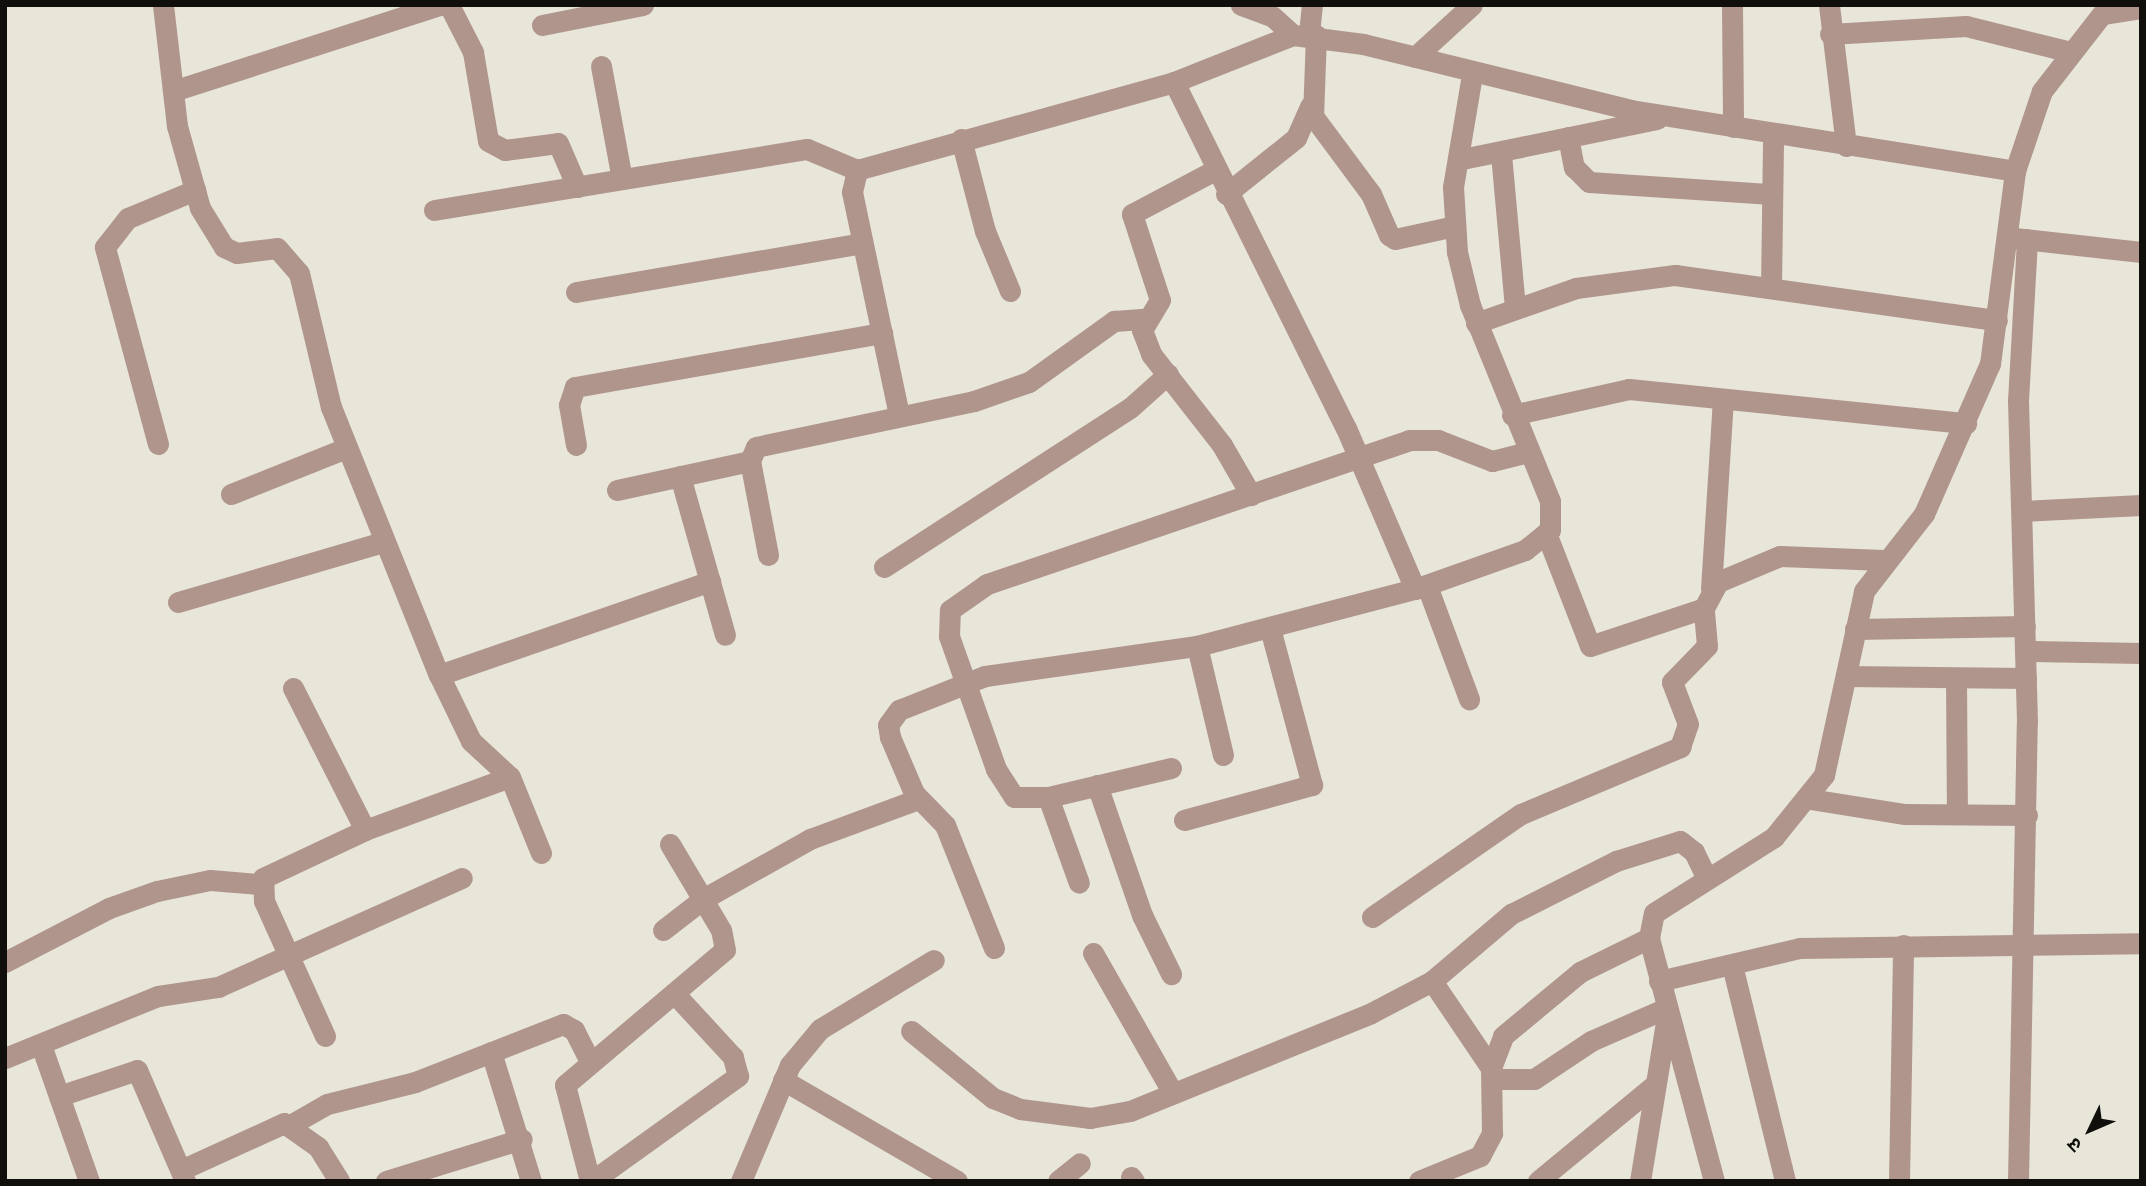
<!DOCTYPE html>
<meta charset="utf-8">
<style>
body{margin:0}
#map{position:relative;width:2146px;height:1186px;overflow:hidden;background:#e8e5d9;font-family:Montserrat,"Noto Sans Devanagari",sans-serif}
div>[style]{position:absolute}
.minor>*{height:21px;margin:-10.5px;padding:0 10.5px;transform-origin:10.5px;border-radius:10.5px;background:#b0958d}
span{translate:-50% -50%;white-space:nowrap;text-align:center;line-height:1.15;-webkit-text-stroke:5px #e8e5d9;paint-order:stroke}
.frame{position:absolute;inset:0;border:7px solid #100f0b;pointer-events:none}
.north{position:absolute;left:2055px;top:1095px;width:70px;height:70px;-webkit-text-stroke:5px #e8e5d9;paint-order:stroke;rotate:226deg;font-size:19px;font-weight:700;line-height:28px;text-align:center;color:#100f0b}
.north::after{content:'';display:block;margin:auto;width:24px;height:32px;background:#100f0b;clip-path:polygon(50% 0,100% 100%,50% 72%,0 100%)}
</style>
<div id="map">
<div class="minor">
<i style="left:163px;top:5px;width:122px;rotate:83.4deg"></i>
<i style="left:177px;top:126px;width:85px;rotate:74.3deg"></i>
<i style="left:200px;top:208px;width:46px;rotate:58.4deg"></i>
<i style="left:224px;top:247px;width:14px;rotate:25deg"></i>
<i style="left:237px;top:253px;width:40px;rotate:-7.1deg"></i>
<i style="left:277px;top:248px;width:33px;rotate:49deg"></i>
<i style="left:299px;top:273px;width:138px;rotate:76.6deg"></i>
<i style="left:331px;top:407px;width:289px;rotate:68.1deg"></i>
<i style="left:439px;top:675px;width:73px;rotate:64.1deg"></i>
<i style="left:471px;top:741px;width:53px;rotate:42.7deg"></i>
<i style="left:510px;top:777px;width:82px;rotate:67.8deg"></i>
<i style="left:449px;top:5px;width:53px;rotate:62.9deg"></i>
<i style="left:473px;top:52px;width:90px;rotate:80.4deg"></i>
<i style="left:488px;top:141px;width:19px;rotate:28deg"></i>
<i style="left:505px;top:150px;width:53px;rotate:-7.5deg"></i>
<i style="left:558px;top:143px;width:48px;rotate:66.6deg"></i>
<i style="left:1241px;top:5px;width:33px;rotate:20deg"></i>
<i style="left:1272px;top:16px;width:28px;rotate:42deg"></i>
<i style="left:1732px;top:5px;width:122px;rotate:89.5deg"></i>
<i style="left:1829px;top:5px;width:142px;rotate:83.1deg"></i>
<i style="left:2104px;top:14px;width:37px;rotate:-9deg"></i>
<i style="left:542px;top:25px;width:103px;rotate:-11.2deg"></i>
<i style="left:1309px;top:33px;width:28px;rotate:-84deg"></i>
<i style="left:1830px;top:34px;width:136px;rotate:-3.4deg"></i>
<i style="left:1966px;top:26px;width:108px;rotate:13.9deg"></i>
<i style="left:1316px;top:35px;width:81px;rotate:92.1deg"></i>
<i style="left:1313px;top:116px;width:97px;rotate:53.4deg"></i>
<i style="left:1371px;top:194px;width:45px;rotate:66.3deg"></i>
<i style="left:1389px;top:235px;width:7px;rotate:34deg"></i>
<i style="left:1395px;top:239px;width:61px;rotate:-12.2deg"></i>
<i style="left:1415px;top:57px;width:77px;rotate:-42.4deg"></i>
<i style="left:601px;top:66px;width:115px;rotate:79.5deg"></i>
<i style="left:1174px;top:82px;width:386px;rotate:63.6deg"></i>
<i style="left:1346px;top:428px;width:175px;rotate:66.8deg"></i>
<i style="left:173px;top:91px;width:280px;rotate:-17.9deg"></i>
<i style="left:1568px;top:137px;width:31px;rotate:79deg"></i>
<i style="left:1574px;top:167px;width:21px;rotate:45deg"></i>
<i style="left:1589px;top:182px;width:183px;rotate:3.8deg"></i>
<i style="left:961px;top:139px;width:95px;rotate:75.4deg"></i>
<i style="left:985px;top:231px;width:65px;rotate:67.4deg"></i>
<i style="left:1501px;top:154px;width:155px;rotate:84.8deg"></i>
<i style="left:1462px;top:159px;width:199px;rotate:-11.6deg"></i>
<i style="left:1215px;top:170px;width:94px;rotate:152.1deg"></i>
<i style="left:1132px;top:214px;width:90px;rotate:72deg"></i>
<i style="left:1160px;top:300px;width:35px;rotate:121deg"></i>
<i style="left:1142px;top:330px;width:26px;rotate:69deg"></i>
<i style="left:1151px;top:354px;width:115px;rotate:52deg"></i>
<i style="left:1222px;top:445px;width:58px;rotate:59.9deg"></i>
<i style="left:1226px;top:194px;width:90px;rotate:-38.7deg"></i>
<i style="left:1296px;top:138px;width:35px;rotate:-66deg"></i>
<i style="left:434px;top:210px;width:378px;rotate:-9.3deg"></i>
<i style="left:807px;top:149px;width:54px;rotate:22.8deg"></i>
<i style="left:2014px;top:238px;width:128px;rotate:6.3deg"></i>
<i style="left:1771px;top:287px;width:152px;rotate:-89.2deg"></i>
<i style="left:576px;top:292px;width:290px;rotate:-9.7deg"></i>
<i style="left:1476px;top:323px;width:106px;rotate:-19.3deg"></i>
<i style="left:1576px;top:288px;width:100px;rotate:-7.5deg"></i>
<i style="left:1675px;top:275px;width:325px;rotate:8deg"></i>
<i style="left:899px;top:415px;width:228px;rotate:-101.9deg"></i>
<i style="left:852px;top:192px;width:23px;rotate:-77deg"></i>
<i style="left:857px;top:170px;width:329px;rotate:-15.5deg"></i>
<i style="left:1174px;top:82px;width:128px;rotate:-21.6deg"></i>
<i style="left:1293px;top:35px;width:71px;rotate:7.3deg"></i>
<i style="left:1363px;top:44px;width:276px;rotate:13.8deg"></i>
<i style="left:1631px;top:110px;width:389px;rotate:9deg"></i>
<i style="left:1512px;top:415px;width:120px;rotate:-12.5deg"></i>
<i style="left:1629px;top:389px;width:339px;rotate:5.8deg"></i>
<i style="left:158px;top:444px;width:204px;rotate:-105.1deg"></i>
<i style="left:105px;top:247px;width:37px;rotate:-52deg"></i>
<i style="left:128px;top:218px;width:73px;rotate:-22.7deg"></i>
<i style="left:576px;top:445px;width:41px;rotate:-99.9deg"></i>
<i style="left:569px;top:405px;width:19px;rotate:-72deg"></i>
<i style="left:575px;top:387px;width:312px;rotate:-10deg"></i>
<i style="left:680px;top:476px;width:165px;rotate:74.2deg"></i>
<i style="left:617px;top:490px;width:136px;rotate:-12.3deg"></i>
<i style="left:231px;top:494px;width:124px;rotate:-21.8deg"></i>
<i style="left:2023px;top:511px;width:118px;rotate:-2.9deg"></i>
<i style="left:1546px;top:533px;width:121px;rotate:68.7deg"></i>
<i style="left:1590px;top:646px;width:120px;rotate:-18.4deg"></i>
<i style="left:768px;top:555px;width:96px;rotate:-100.8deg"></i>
<i style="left:750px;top:461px;width:15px;rotate:-67deg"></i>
<i style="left:756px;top:447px;width:223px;rotate:-11.9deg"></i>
<i style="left:974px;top:401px;width:58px;rotate:-19.1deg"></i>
<i style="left:1029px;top:382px;width:105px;rotate:-35.7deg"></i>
<i style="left:1114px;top:321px;width:31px;rotate:-4deg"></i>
<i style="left:884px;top:567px;width:293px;rotate:-32.9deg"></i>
<i style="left:1130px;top:408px;width:51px;rotate:-41.8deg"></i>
<i style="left:1427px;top:586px;width:121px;rotate:69.6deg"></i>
<i style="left:1711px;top:589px;width:189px;rotate:-86.4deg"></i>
<i style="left:178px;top:602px;width:214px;rotate:-16.3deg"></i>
<i style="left:1855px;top:629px;width:170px;rotate:-1deg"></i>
<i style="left:1197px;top:646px;width:112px;rotate:76.6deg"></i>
<i style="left:2025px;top:651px;width:116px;rotate:1deg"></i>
<i style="left:439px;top:675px;width:287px;rotate:-19.1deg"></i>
<i style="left:1846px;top:676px;width:180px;rotate:0.6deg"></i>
<i style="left:1956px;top:678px;width:136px;rotate:89.6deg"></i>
<i style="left:293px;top:688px;width:159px;rotate:63.1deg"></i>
<i style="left:1171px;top:768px;width:126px;rotate:166.7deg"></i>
<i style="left:1048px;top:797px;width:34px;rotate:180deg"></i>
<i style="left:1014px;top:797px;width:33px;rotate:-123deg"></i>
<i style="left:996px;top:769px;width:141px;rotate:-109.5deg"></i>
<i style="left:949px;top:636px;width:26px;rotate:-88deg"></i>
<i style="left:950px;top:610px;width:45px;rotate:-35.1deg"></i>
<i style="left:987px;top:584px;width:446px;rotate:-18.8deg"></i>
<i style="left:1409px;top:440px;width:29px"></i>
<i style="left:1438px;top:440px;width:58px;rotate:21.3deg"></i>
<i style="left:1492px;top:461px;width:37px;rotate:-14deg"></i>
<i style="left:1097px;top:785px;width:138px;rotate:70.9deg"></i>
<i style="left:1142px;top:915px;width:66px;rotate:63.8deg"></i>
<i style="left:1048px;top:797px;width:91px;rotate:70.2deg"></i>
<i style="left:1810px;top:799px;width:96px;rotate:9deg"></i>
<i style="left:1905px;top:814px;width:122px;rotate:0.5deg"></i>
<i style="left:1184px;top:820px;width:133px;rotate:-15.3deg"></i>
<i style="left:1312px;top:785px;width:163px;rotate:-105deg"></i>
<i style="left:1372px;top:917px;width:181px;rotate:-34.7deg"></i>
<i style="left:1521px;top:814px;width:173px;rotate:-22.8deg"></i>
<i style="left:1680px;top:747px;width:24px;rotate:-71deg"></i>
<i style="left:1688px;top:724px;width:45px;rotate:-110.9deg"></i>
<i style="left:1672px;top:682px;width:50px;rotate:-45.8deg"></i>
<i style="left:1707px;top:646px;width:38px;rotate:-95deg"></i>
<i style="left:1704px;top:608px;width:30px;rotate:-62deg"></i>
<i style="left:1718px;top:582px;width:67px;rotate:-22.8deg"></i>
<i style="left:1780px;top:556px;width:103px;rotate:2.2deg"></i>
<i style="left:663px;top:930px;width:51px;rotate:-37.8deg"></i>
<i style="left:703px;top:899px;width:123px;rotate:-29.3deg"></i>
<i style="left:810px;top:839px;width:115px;rotate:-20.3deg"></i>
<i style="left:994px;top:948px;width:132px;rotate:-111.7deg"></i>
<i style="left:945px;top:825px;width:45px;rotate:-134.1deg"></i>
<i style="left:914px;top:793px;width:61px;rotate:-113.2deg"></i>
<i style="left:890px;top:737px;width:12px;rotate:-99deg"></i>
<i style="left:888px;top:725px;width:19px;rotate:-54deg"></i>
<i style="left:899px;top:710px;width:92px;rotate:-21.6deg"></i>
<i style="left:985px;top:676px;width:214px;rotate:-8.1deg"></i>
<i style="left:1197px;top:646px;width:225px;rotate:-14.7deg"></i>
<i style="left:1415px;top:589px;width:117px;rotate:-19.5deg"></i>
<i style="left:1525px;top:550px;width:32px;rotate:-39deg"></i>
<i style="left:1550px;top:530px;width:29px;rotate:-90deg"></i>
<i style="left:1550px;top:501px;width:212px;rotate:-112.2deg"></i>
<i style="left:1470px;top:305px;width:55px;rotate:-103.8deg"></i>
<i style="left:1457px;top:252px;width:65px;rotate:-93.5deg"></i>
<i style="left:1453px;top:187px;width:114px;rotate:-80.4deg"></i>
<i style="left:1093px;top:953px;width:161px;rotate:60.3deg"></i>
<i style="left:5px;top:962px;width:117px;rotate:-27.4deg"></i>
<i style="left:109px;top:908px;width:51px;rotate:-19.5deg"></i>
<i style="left:157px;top:891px;width:54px;rotate:-11.7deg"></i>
<i style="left:210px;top:880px;width:50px;rotate:4.6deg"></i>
<i style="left:1732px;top:965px;width:222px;rotate:76.2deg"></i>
<i style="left:1659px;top:981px;width:145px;rotate:-13.2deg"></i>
<i style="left:1800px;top:948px;width:341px;rotate:-0.8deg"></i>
<i style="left:911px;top:1031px;width:106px;rotate:39.3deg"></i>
<i style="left:993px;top:1098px;width:29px;rotate:22deg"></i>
<i style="left:1020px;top:1109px;width:71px;rotate:7.3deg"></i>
<i style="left:1090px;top:1118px;width:41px;rotate:-9.9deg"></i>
<i style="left:1130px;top:1111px;width:260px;rotate:-22.1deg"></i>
<i style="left:1371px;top:1013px;width:69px;rotate:-27.7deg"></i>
<i style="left:1432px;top:981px;width:104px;rotate:-40.3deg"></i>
<i style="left:1511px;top:914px;width:118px;rotate:-26.8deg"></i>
<i style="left:1616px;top:861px;width:67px;rotate:-17.4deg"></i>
<i style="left:1680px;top:841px;width:18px;rotate:38deg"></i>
<i style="left:1694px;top:852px;width:30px;rotate:64deg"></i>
<i style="left:325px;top:1036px;width:148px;rotate:-114.3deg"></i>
<i style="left:264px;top:901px;width:23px;rotate:-92deg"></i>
<i style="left:263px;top:878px;width:113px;rotate:-25.2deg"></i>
<i style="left:365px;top:830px;width:154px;rotate:-20.1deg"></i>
<i style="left:41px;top:1045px;width:144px;rotate:70.6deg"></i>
<i style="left:491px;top:1052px;width:135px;rotate:72.8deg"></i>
<i style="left:5px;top:1058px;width:165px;rotate:-22.1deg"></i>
<i style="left:158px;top:996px;width:61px;rotate:-8.5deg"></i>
<i style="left:218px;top:987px;width:267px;rotate:-24.1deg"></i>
<i style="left:1491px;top:1068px;width:34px;rotate:-69deg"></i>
<i style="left:1503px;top:1036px;width:100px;rotate:-39.7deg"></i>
<i style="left:1580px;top:972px;width:77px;rotate:-26.2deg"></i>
<i style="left:1493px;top:1079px;width:41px"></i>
<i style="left:1534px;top:1079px;width:69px;rotate:-33.7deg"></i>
<i style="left:1591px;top:1041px;width:82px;rotate:-23.7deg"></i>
<i style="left:783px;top:1080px;width:201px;rotate:30.1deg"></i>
<i style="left:59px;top:1096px;width:82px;rotate:-18.4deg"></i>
<i style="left:137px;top:1070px;width:121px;rotate:66.6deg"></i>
<i style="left:292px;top:1124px;width:40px;rotate:-29.7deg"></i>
<i style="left:327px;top:1104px;width:91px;rotate:-14deg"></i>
<i style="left:415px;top:1082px;width:159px;rotate:-21.4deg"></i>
<i style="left:563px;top:1024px;width:13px;rotate:29deg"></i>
<i style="left:574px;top:1030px;width:35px;rotate:63deg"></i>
<i style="left:181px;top:1170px;width:113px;rotate:-24.5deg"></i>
<i style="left:284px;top:1123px;width:42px;rotate:35.2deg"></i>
<i style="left:318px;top:1147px;width:40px;rotate:58deg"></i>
<i style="left:1131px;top:1177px;width:5px;rotate:53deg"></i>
<i style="left:386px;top:1181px;width:142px;rotate:-17.2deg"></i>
<i style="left:590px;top:1181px;width:99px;rotate:-104.6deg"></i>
<i style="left:565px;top:1085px;width:209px;rotate:-40.2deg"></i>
<i style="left:725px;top:950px;width:20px;rotate:-101deg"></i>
<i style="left:721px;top:930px;width:100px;rotate:-120.7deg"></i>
<i style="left:592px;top:1181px;width:180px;rotate:-35.7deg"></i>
<i style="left:738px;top:1076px;width:20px;rotate:-105deg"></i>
<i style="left:733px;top:1057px;width:87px;rotate:-132.7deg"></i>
<i style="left:741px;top:1181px;width:126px;rotate:-67.1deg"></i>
<i style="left:790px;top:1065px;width:47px;rotate:-50.2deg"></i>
<i style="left:820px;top:1029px;width:133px;rotate:-31.2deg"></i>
<i style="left:1058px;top:1181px;width:28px;rotate:-39deg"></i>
<i style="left:1419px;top:1181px;width:66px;rotate:-22.3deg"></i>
<i style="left:1480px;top:1156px;width:26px;rotate:-62deg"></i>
<i style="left:1492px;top:1133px;width:65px;rotate:-90.9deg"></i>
<i style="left:1491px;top:1068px;width:105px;rotate:-124.1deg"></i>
<i style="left:1538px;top:1181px;width:148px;rotate:-39.5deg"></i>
<i style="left:1640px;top:1181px;width:166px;rotate:-80.7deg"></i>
<i style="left:1714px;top:1181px;width:252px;rotate:-105deg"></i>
<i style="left:1649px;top:938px;width:25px;rotate:-79deg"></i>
<i style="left:1654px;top:913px;width:142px;rotate:-32.3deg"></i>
<i style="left:1774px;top:837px;width:80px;rotate:-51.1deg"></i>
<i style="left:1824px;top:775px;width:188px;rotate:-77.7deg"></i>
<i style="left:1864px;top:591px;width:98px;rotate:-52.1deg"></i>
<i style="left:1924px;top:514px;width:164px;rotate:-66.3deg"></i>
<i style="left:1990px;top:364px;width:195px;rotate:-82.6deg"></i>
<i style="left:2015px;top:171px;width:84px;rotate:-71.4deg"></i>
<i style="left:2042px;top:91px;width:109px;rotate:-52.1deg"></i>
<i style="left:1899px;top:1181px;width:236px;rotate:-89deg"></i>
<i style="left:2018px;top:1181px;width:459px;rotate:-88.9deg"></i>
<i style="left:2027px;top:722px;width:321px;rotate:-91.6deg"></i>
<i style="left:2018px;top:401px;width:162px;rotate:-86.8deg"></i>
</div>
<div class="frame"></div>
<div class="north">उ</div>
</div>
